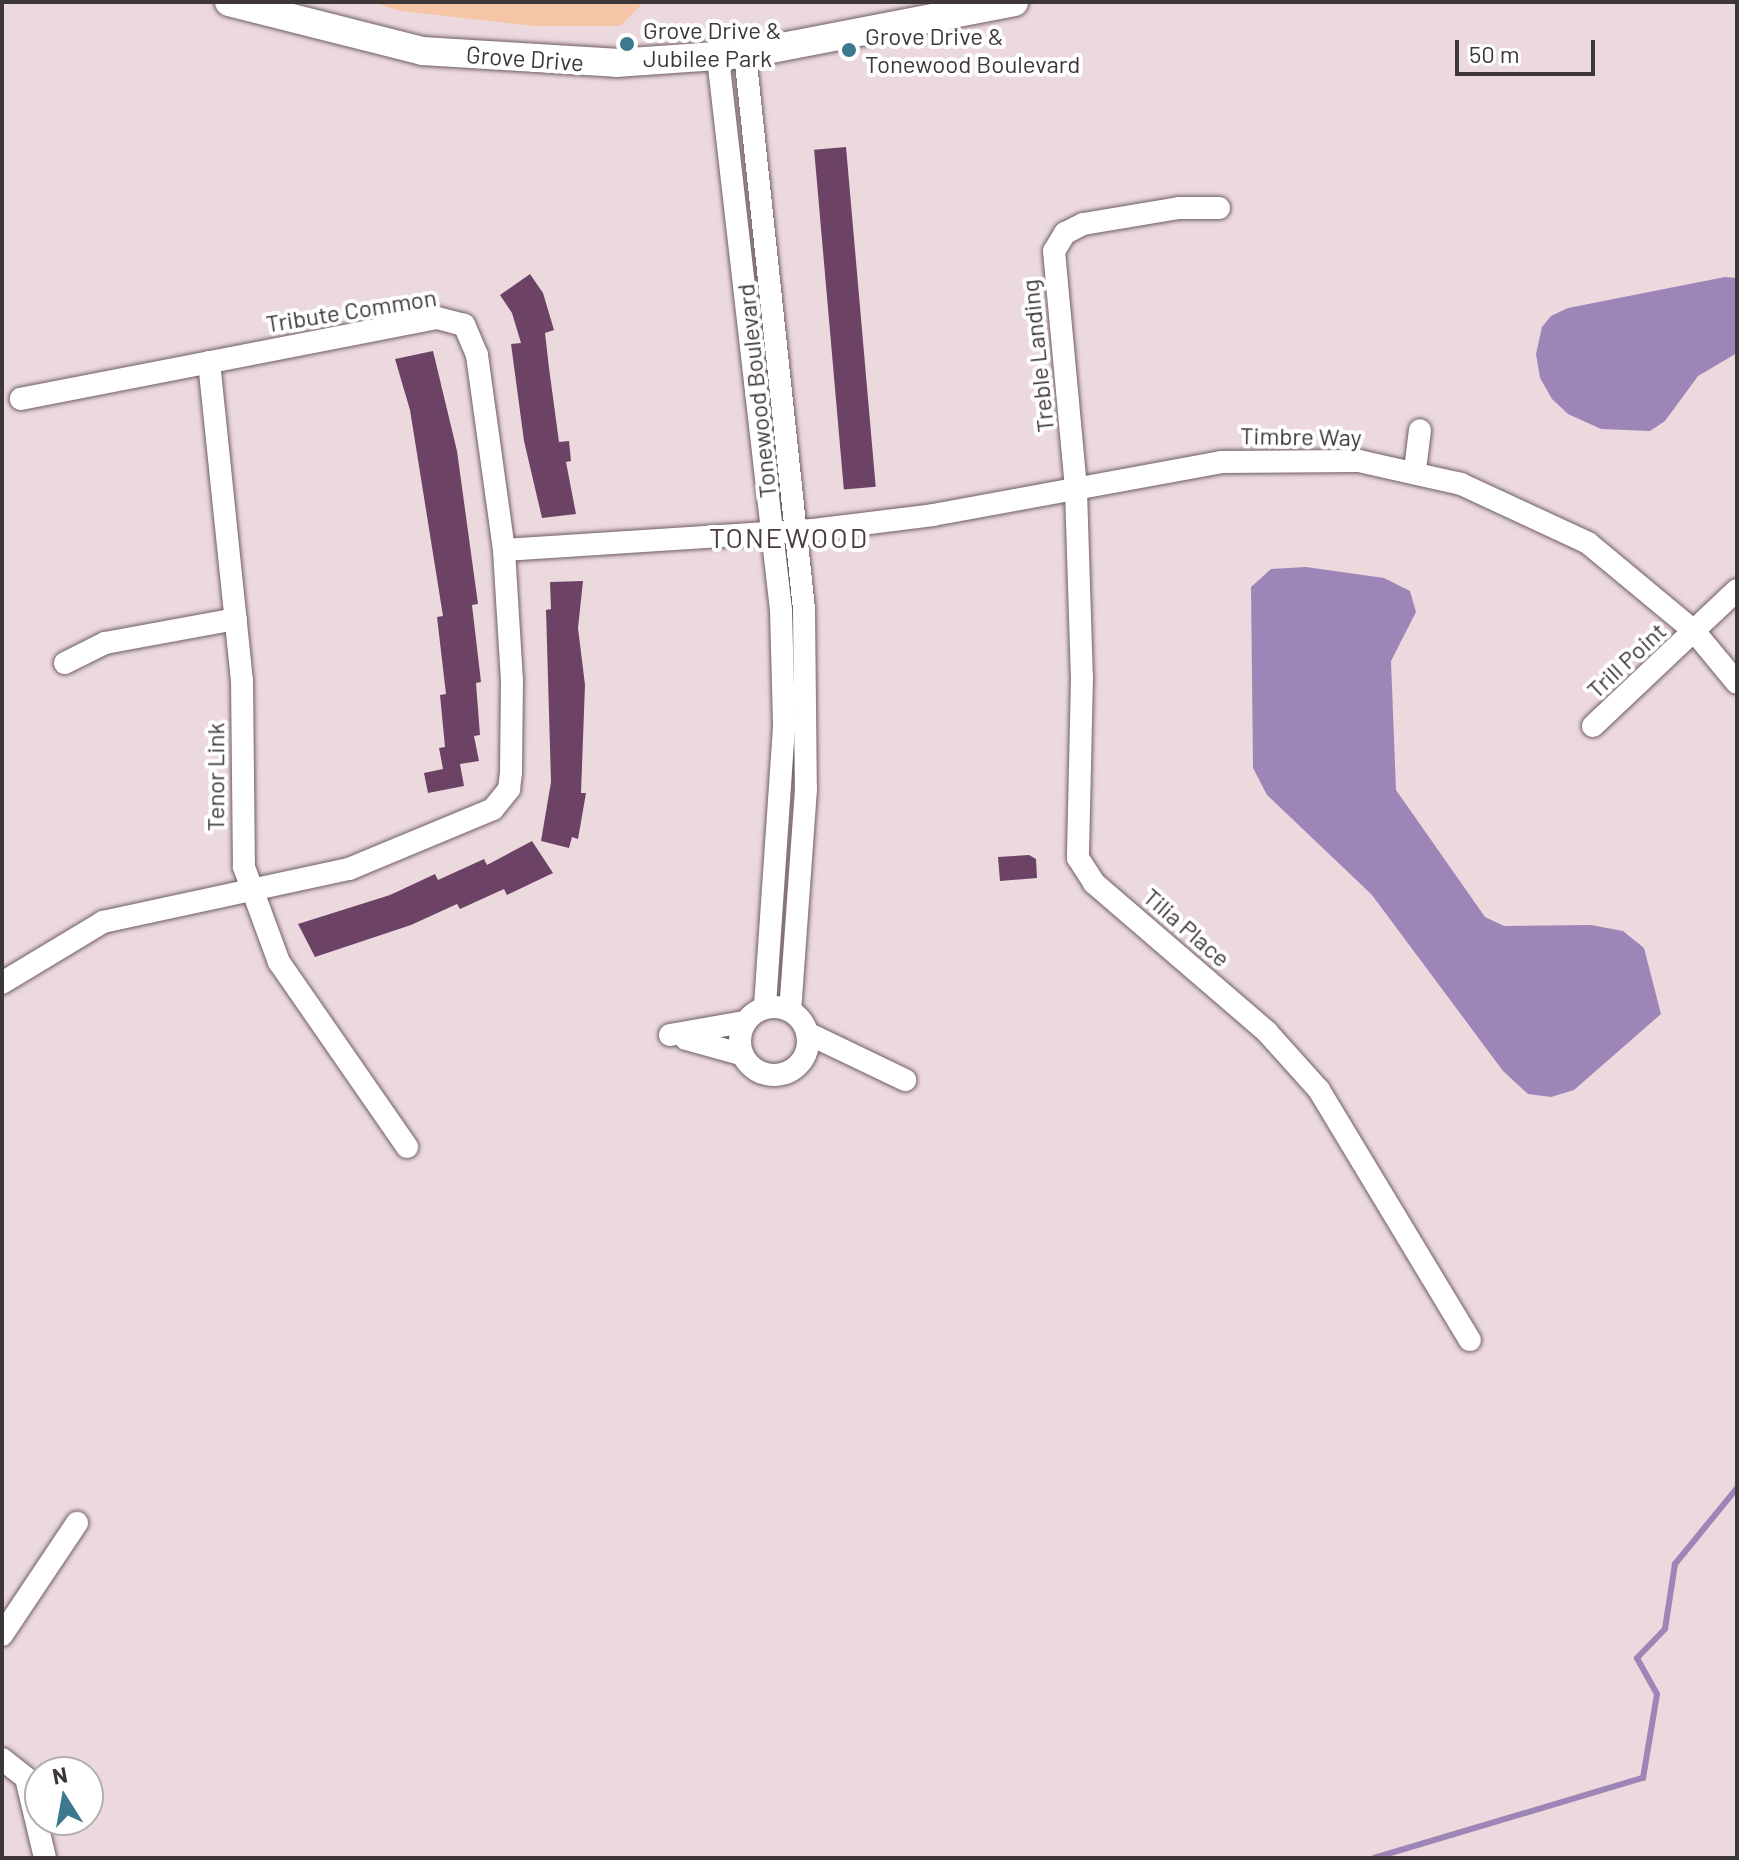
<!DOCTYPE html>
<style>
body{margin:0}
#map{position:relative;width:1739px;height:1860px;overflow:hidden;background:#ecd9de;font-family:Barlow,sans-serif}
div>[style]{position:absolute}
.green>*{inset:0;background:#f6c5a5}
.water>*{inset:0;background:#9d86b7}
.stream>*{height:6px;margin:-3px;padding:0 3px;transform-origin:3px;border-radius:3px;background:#9d86b7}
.building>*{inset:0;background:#6d4365;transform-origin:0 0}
.roads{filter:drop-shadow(0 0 2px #6e5e62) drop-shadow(0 0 2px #6e5e62)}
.minor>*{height:22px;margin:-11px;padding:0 11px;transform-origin:11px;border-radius:11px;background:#fff}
.minor>.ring{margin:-11px;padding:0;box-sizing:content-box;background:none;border:22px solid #fff;border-radius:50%}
.major>*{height:28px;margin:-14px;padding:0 14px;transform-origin:14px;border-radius:14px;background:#fff}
.dots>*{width:22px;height:22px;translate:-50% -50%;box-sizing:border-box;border:4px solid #fff;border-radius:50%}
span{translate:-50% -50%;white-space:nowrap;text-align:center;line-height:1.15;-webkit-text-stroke:8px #fff;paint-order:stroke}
.poi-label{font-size:24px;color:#3e3739}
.left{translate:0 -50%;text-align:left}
.street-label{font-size:24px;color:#3e3739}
.quarter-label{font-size:28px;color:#493b3f;letter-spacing:2px}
.frame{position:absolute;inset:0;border:4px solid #3e3739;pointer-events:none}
.north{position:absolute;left:24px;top:1756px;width:80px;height:80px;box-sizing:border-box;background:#fff;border:2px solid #b2afb0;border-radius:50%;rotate:349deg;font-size:22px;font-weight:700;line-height:32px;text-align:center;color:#3e3739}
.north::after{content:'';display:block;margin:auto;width:28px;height:36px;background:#3c7990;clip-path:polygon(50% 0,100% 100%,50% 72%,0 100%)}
.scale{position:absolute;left:1455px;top:40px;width:140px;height:36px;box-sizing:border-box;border:4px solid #3e3739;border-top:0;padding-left:10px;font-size:24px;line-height:28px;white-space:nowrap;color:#3e3739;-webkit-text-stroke:6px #fff;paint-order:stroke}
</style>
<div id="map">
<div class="green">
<i style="clip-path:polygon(371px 2px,644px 2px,620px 26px,535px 26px,401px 11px)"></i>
</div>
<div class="water">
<i style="clip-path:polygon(1725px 277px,1737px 278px,1737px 353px,1698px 376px,1665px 421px,1650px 431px,1601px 429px,1568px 414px,1552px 399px,1540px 378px,1536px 354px,1542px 327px,1551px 316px,1568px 308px)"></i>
<i style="clip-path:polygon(1306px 567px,1384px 578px,1410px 591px,1416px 612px,1391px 661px,1396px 790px,1485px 917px,1504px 926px,1591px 925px,1623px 931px,1644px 948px,1661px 1014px,1574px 1090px,1551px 1097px,1528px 1094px,1503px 1071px,1372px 895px,1267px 795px,1253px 768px,1251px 587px,1271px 569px)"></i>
</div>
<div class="stream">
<i style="left:1374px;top:1858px;width:281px;rotate:-16.6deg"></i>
<i style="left:1643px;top:1778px;width:85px;rotate:-80.5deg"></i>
<i style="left:1657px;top:1694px;width:41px;rotate:-119.1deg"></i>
<i style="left:1637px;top:1658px;width:40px;rotate:-46deg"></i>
<i style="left:1665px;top:1629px;width:66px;rotate:-81.3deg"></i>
<i style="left:1675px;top:1564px;width:98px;rotate:-50.8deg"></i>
</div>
<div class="building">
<i style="left:846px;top:147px;width:341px;height:32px;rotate:85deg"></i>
<i style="clip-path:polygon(530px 274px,543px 293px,554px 330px,545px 333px,549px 368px,559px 442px,569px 441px,571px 461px,566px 462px,576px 514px,542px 518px,524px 441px,511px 344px,521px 343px,512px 313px,500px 295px)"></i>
<i style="clip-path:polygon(433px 351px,457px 451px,478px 604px,472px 605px,481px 682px,476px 683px,480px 735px,474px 736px,479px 761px,460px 764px,464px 786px,428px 793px,424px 773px,443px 769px,439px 748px,445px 747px,440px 695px,446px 694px,437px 617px,443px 616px,410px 410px,395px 359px)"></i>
<i style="clip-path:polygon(583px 581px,578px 628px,585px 685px,581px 793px,586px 793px,578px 839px,572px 837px,569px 848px,541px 841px,551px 782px,546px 610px,551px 609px,550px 582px)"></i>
<i style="clip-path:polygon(532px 841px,553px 873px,507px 895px,504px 889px,460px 909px,457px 904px,411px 925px,315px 957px,298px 924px,390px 895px,435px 874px,438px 880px,484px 859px,487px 865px)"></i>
<i style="clip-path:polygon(1029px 855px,1036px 859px,1037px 878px,1000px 881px,998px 857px)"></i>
</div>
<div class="roads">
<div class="minor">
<i style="left:745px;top:54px;width:558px;rotate:83.93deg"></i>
<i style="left:804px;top:609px;width:180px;rotate:89.4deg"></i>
<i style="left:806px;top:789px;width:222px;rotate:94.1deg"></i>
<i style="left:718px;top:58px;width:556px;rotate:83.49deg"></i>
<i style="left:781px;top:610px;width:117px;rotate:88.5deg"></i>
<i style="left:784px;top:727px;width:281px;rotate:93.9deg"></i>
<i style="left:1219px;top:208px;width:40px;rotate:180deg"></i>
<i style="left:1179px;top:208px;width:97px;rotate:170.5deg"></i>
<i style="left:1083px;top:224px;width:20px;rotate:153deg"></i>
<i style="left:1065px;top:233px;width:21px;rotate:121deg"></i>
<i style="left:1054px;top:251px;width:240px;rotate:84.7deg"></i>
<i style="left:1076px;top:490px;width:187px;rotate:88.2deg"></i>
<i style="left:1082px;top:677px;width:181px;rotate:91.3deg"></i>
<i style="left:1078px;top:858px;width:30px;rotate:57deg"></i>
<i style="left:1094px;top:883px;width:228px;rotate:40.7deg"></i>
<i style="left:1267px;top:1032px;width:78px;rotate:48.1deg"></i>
<i style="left:1319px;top:1090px;width:292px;rotate:58.9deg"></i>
<i style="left:209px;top:362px;width:320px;rotate:84.1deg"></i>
<i style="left:242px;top:680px;width:187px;rotate:89.4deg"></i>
<i style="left:244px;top:867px;width:101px;rotate:69.8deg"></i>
<i style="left:279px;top:962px;width:225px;rotate:55.3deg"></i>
<i style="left:1415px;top:470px;width:40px;rotate:-82.9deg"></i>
<i style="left:504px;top:550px;width:310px;rotate:-3.7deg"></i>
<i style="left:813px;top:530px;width:121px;rotate:-7.1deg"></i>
<i style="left:933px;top:515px;width:293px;rotate:-10.4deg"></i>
<i style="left:1221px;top:462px;width:138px;rotate:-0.4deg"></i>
<i style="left:1359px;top:461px;width:105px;rotate:12.7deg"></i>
<i style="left:1461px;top:484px;width:140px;rotate:24.9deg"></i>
<i style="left:1588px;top:543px;width:138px;rotate:39.7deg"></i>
<i style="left:1694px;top:631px;width:67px;rotate:50.4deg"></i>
<i style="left:65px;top:663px;width:45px;rotate:-26.6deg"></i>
<i style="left:105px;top:643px;width:133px;rotate:-10.4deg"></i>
<i style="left:1593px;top:726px;width:198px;rotate:-43.4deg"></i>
<i style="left:2px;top:983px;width:118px;rotate:-31.1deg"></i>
<i style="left:103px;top:922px;width:252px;rotate:-12.2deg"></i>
<i style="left:349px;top:869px;width:156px;rotate:-22.6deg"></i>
<i style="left:493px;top:809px;width:26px;rotate:-51deg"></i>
<i style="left:509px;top:789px;width:17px;rotate:-83deg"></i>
<i style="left:511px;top:772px;width:91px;rotate:-89.4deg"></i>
<i style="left:512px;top:681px;width:131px;rotate:-93.5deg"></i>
<i style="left:504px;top:550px;width:197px;rotate:-97.9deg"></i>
<i style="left:477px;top:355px;width:33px;rotate:-113deg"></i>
<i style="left:464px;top:325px;width:28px;rotate:-165deg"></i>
<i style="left:437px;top:318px;width:424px;rotate:169deg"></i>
<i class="ring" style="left:740px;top:1007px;width:46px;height:46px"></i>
<i style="left:807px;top:1033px;width:109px;rotate:25.6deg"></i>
<i style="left:670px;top:1035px;width:75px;rotate:-10deg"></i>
<i style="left:686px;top:1039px;width:57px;rotate:15.3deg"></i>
<i style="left:2px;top:1635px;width:135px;rotate:-56.2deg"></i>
<i style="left:2px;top:1759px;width:31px;rotate:38deg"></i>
<i style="left:26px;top:1778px;width:82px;rotate:76.6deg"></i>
</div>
<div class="major">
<i style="left:229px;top:2px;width:199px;rotate:14.2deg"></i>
<i style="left:422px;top:51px;width:194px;rotate:3.5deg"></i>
<i style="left:616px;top:63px;width:129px;rotate:-4deg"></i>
<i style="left:745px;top:54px;width:274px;rotate:-10.9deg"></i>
</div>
</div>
<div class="dots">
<i style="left:627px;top:44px;background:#3c7990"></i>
<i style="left:849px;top:50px;background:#3c7990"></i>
</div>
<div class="poi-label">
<span class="left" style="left:643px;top:44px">Grove Drive &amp;<br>Jubilee Park</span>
<span class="left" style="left:865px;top:50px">Grove Drive &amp;<br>Tonewood Boulevard</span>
</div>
<div class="street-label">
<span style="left:525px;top:58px;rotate:4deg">Grove Drive</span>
<span style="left:351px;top:310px;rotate:-9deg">Tribute Common</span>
<span style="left:1037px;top:356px;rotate:-96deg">Treble Landing</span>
<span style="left:756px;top:391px;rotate:-96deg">Tonewood Boulevard</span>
<span style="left:1301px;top:436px;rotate:1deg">Timbre Way</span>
<span style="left:1626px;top:660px;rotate:-43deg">Trill Point</span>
<span style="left:215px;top:777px;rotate:-90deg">Tenor Link</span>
<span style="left:1187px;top:927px;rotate:41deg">Tilia Place</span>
</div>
<div class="quarter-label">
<span style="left:789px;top:537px">TONEWOOD</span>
</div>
<div class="frame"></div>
<div class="north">N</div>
<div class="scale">50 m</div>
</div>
